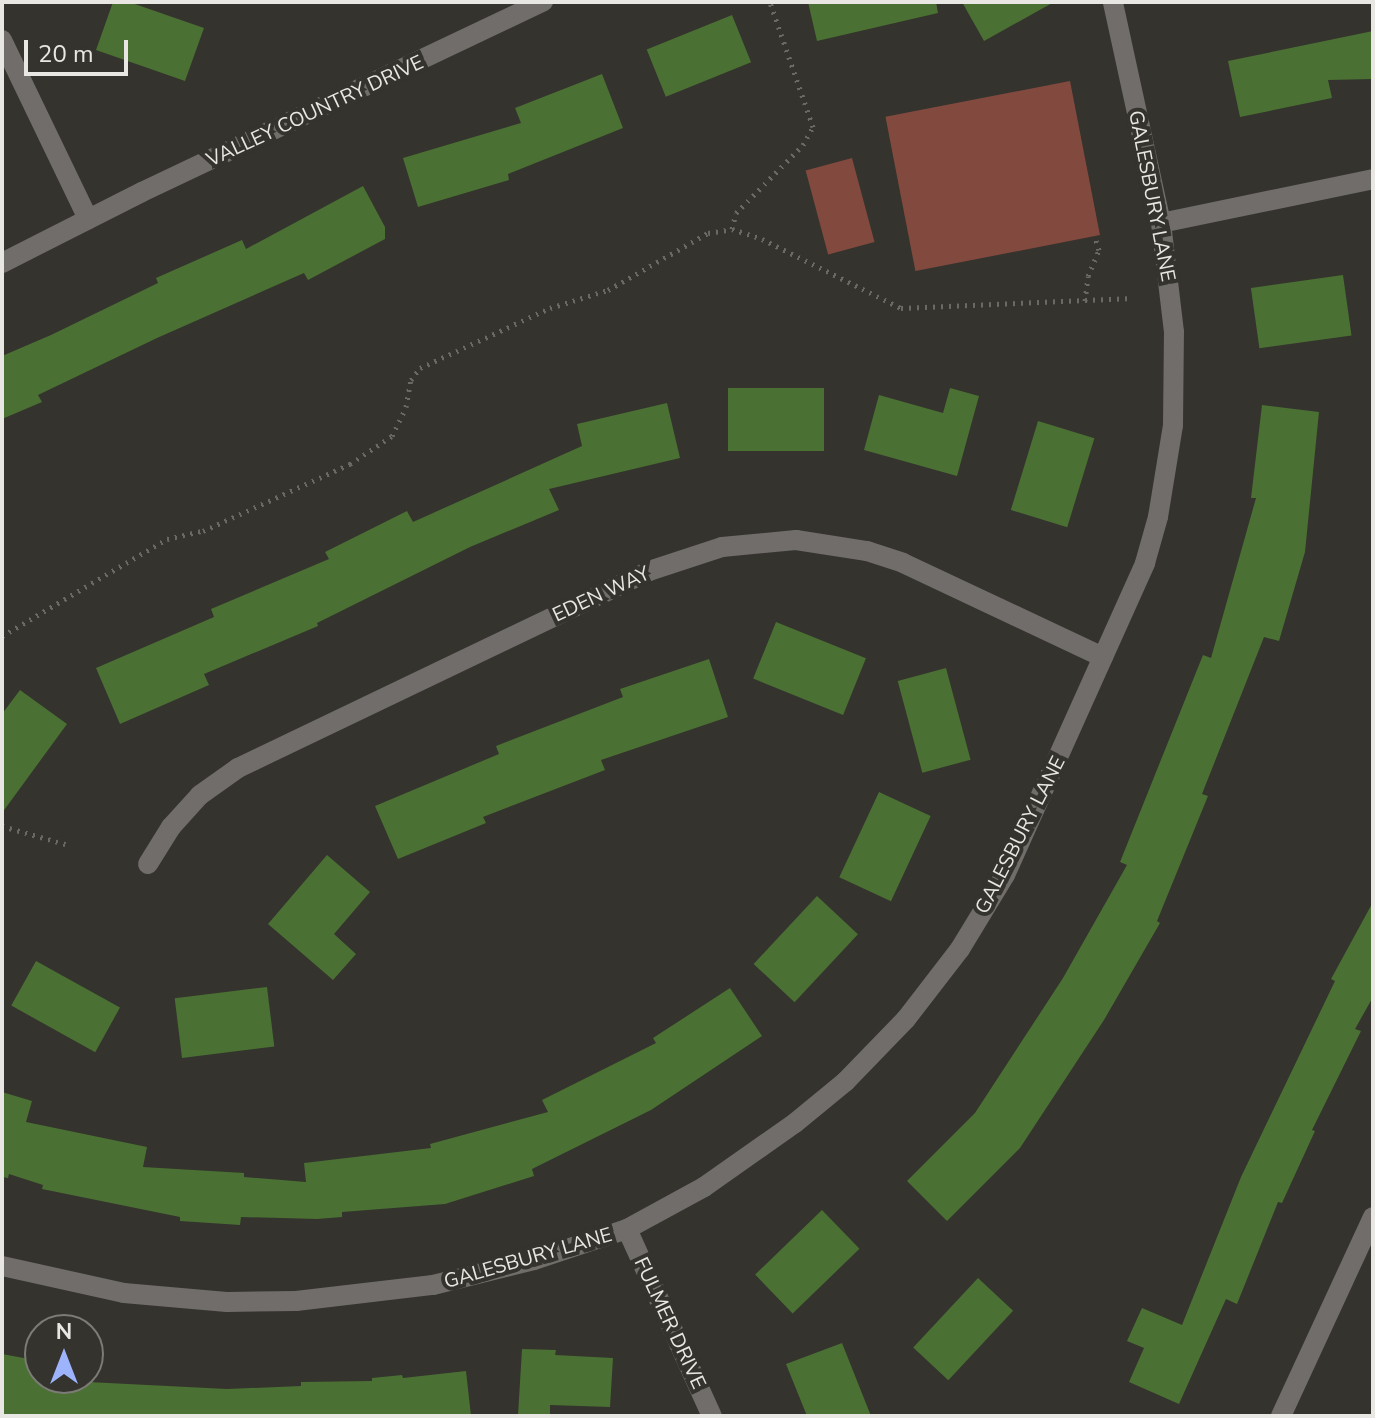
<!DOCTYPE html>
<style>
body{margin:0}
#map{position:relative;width:1375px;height:1418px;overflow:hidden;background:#34332d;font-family:"Nunito Sans",sans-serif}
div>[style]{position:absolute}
.green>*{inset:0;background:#824a3e;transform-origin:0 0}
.building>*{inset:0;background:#4a7033;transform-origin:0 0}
.path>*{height:5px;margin-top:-2.5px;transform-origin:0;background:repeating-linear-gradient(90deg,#6a6964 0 2px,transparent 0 8px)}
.minor>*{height:20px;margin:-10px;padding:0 10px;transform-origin:10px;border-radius:10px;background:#706d6b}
span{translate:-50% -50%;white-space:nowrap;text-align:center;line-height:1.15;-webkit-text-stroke:8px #34332d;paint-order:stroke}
.street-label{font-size:20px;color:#e8e7e3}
.frame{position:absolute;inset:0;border:4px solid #e8e7e3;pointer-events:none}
.north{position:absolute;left:24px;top:1314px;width:80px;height:80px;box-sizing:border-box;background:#34332d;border:2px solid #7c7b76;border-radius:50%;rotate:0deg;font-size:22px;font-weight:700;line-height:32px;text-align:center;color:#e8e7e3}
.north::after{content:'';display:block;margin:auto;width:28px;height:36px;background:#9db4fd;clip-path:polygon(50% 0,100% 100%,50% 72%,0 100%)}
.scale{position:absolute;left:24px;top:40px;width:104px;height:36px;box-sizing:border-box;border:4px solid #e8e7e3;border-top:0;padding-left:10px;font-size:24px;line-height:28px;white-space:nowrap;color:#e8e7e3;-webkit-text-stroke:6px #34332d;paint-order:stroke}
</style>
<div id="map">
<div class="green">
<i style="left:1070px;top:81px;width:157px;height:188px;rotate:79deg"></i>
<i style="left:852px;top:158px;width:87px;height:48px;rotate:75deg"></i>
</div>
<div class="building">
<i style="clip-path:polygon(113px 2px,129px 2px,204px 28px,185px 81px,96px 50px)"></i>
<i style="clip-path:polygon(808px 2px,936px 2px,938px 13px,817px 41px)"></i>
<i style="clip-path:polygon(962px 2px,1054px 2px,984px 41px)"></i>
<i style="left:732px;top:15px;width:51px;height:92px;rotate:68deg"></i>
<i style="clip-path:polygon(1373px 31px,1373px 79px,1328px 80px,1332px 98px,1240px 117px,1228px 61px)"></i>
<i style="clip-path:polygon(602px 74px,623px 128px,508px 174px,509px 180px,418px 207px,403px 158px,521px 123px,515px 108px)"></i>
<i style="clip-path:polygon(363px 186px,385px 227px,385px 239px,308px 280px,304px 273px,157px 338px,38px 395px,42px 402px,2px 419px,2px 356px,51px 335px,158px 283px,156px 278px,242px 240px,246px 249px)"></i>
<i style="left:1343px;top:275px;width:61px;height:93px;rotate:82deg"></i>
<i style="left:728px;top:388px;width:96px;height:63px"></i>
<i style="clip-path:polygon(950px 388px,979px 396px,957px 476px,864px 450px,879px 395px,943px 413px)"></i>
<i style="clip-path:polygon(667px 403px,680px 458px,549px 489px,559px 510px,470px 547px,317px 623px,318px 626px,204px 674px,209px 685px,120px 724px,96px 668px,214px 617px,211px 609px,329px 559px,325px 552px,407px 511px,413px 522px,582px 446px,577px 424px)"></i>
<i style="clip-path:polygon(1262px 405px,1319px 412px,1305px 552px,1279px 641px,1264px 637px,1202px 794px,1208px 796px,1157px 921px,1160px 923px,1104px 1020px,1020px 1148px,947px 1221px,907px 1181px,975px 1113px,1063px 978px,1127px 865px,1120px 862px,1203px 655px,1211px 658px,1256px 498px,1251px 498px)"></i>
<i style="left:1038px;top:421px;width:59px;height:93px;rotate:17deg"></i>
<i style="left:776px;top:622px;width:97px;height:61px;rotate:22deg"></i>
<i style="clip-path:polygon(709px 659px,728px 717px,601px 760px,605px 770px,483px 817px,486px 823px,398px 859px,375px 806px,499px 754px,496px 746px,623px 697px,620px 689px)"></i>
<i style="left:946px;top:668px;width:95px;height:50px;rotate:75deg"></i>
<i style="clip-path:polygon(20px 690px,67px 724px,2px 813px,2px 714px)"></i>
<i style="left:879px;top:792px;width:57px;height:94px;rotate:25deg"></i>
<i style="clip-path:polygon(327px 855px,370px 892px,334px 934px,356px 954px,333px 980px,268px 924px)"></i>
<i style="left:817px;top:896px;width:56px;height:93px;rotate:43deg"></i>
<i style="clip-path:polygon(1373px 902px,1373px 997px,1355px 1029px,1361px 1031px,1312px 1130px,1315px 1131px,1282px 1203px,1278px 1202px,1237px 1304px,1226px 1299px,1179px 1404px,1129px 1382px,1144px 1348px,1127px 1341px,1142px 1308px,1182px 1325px,1241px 1177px,1335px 981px,1331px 979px)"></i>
<i style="left:36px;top:961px;width:96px;height:51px;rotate:29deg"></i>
<i style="left:267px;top:987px;width:60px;height:93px;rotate:83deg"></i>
<i style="clip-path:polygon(730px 988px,762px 1036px,651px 1110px,532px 1169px,534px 1176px,445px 1204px,342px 1212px,342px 1217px,317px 1219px,241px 1217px,240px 1225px,180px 1221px,180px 1217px,42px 1189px,43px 1185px,9px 1174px,8px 1178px,2px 1177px,2px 1092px,32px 1101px,26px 1122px,147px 1147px,143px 1167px,244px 1173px,244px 1177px,306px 1182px,304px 1163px,431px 1148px,430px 1144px,548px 1112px,542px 1100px,656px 1043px,653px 1038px)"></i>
<i style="left:822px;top:1210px;width:54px;height:93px;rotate:46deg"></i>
<i style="left:978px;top:1278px;width:48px;height:95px;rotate:43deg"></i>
<i style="clip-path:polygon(842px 1343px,871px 1416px,807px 1416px,786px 1364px)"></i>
<i style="clip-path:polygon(522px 1349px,556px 1350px,555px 1355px,613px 1358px,610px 1407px,550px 1405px,550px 1416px,518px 1415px)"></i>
<i style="clip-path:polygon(2px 1354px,40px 1361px,40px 1378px,88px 1378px,88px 1371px,90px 1371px,88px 1382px,227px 1389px,301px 1386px,301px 1382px,372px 1381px,372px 1378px,402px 1375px,403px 1378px,466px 1371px,471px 1416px,2px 1416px)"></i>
</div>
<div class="path">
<i style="left:732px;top:229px;width:16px;rotate:-76deg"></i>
<i style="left:736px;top:213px;width:95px;rotate:-45.4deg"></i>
<i style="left:803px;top:145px;width:21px;rotate:-61deg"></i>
<i style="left:813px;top:127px;width:132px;rotate:-109deg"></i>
<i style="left:1085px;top:301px;width:25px;rotate:-83deg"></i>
<i style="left:1088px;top:276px;width:28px;rotate:-67deg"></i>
<i style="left:1099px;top:250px;width:14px;rotate:-107deg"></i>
<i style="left:2px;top:636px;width:191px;rotate:-30.5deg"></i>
<i style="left:167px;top:539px;width:37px;rotate:-13deg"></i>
<i style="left:203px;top:531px;width:162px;rotate:-24.5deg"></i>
<i style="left:350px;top:464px;width:50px;rotate:-33.7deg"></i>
<i style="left:392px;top:436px;width:32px;rotate:-64deg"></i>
<i style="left:406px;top:407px;width:27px;rotate:-80deg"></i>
<i style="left:411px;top:380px;width:15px;rotate:-53deg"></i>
<i style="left:420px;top:368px;width:143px;rotate:-24.8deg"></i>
<i style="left:550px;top:308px;width:61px;rotate:-17.2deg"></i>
<i style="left:608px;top:290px;width:115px;rotate:-29.7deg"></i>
<i style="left:708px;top:233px;width:24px;rotate:-9deg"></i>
<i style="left:732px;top:229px;width:32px;rotate:18deg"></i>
<i style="left:762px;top:239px;width:155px;rotate:26.4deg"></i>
<i style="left:901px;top:308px;width:232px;rotate:-2.5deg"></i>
<i style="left:2px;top:826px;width:66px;rotate:15.9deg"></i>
</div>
<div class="minor">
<i style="left:2px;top:40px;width:199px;rotate:64.3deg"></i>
<i style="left:1161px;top:223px;width:217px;rotate:-11.7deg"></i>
<i style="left:2px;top:263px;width:157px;rotate:-26.9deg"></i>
<i style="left:142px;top:192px;width:444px;rotate:-25.4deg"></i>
<i style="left:148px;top:864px;width:44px;rotate:-58.1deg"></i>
<i style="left:171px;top:827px;width:43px;rotate:-47.8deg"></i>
<i style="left:200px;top:795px;width:47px;rotate:-35.4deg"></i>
<i style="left:238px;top:768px;width:456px;rotate:-25.6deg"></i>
<i style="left:649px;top:571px;width:77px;rotate:-18.2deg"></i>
<i style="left:722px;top:547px;width:74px;rotate:-5.4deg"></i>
<i style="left:796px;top:540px;width:72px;rotate:8.8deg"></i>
<i style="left:867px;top:551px;width:38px;rotate:18deg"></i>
<i style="left:903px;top:563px;width:221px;rotate:25.2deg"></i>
<i style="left:627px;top:1229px;width:205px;rotate:65.6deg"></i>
<i style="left:2px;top:1266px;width:125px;rotate:12.5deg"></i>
<i style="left:124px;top:1293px;width:103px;rotate:5deg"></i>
<i style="left:227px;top:1302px;width:69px;rotate:-0.8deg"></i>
<i style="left:296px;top:1301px;width:138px;rotate:-6.7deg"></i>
<i style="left:433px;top:1285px;width:104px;rotate:-13.9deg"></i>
<i style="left:534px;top:1260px;width:98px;rotate:-18.4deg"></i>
<i style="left:627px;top:1229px;width:88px;rotate:-28.6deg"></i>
<i style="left:704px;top:1187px;width:111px;rotate:-35.1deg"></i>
<i style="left:795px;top:1123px;width:65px;rotate:-39.4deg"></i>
<i style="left:845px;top:1082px;width:88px;rotate:-45.9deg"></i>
<i style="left:906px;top:1019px;width:88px;rotate:-52.4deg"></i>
<i style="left:960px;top:949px;width:87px;rotate:-58.7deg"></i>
<i style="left:1005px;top:875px;width:342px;rotate:-65.8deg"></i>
<i style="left:1145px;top:563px;width:48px;rotate:-74.2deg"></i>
<i style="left:1158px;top:517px;width:93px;rotate:-80.7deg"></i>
<i style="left:1173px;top:425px;width:93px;rotate:-89.4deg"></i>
<i style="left:1174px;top:332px;width:110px;rotate:-96.8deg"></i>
<i style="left:1161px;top:223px;width:226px;rotate:-102.3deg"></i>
<i style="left:1281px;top:1416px;width:219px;rotate:-65.2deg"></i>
</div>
<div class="street-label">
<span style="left:315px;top:111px;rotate:-25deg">VALLEY COUNTRY DRIVE</span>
<span style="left:1152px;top:196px;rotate:79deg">GALESBURY LANE</span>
<span style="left:601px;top:594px;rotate:-25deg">EDEN WAY</span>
<span style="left:1020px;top:835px;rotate:-63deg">GALESBURY LANE</span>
<span style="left:528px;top:1258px;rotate:-16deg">GALESBURY LANE</span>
<span style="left:670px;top:1323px;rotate:65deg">FULMER DRIVE</span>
</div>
<div class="frame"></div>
<div class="north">N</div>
<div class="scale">20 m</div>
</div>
